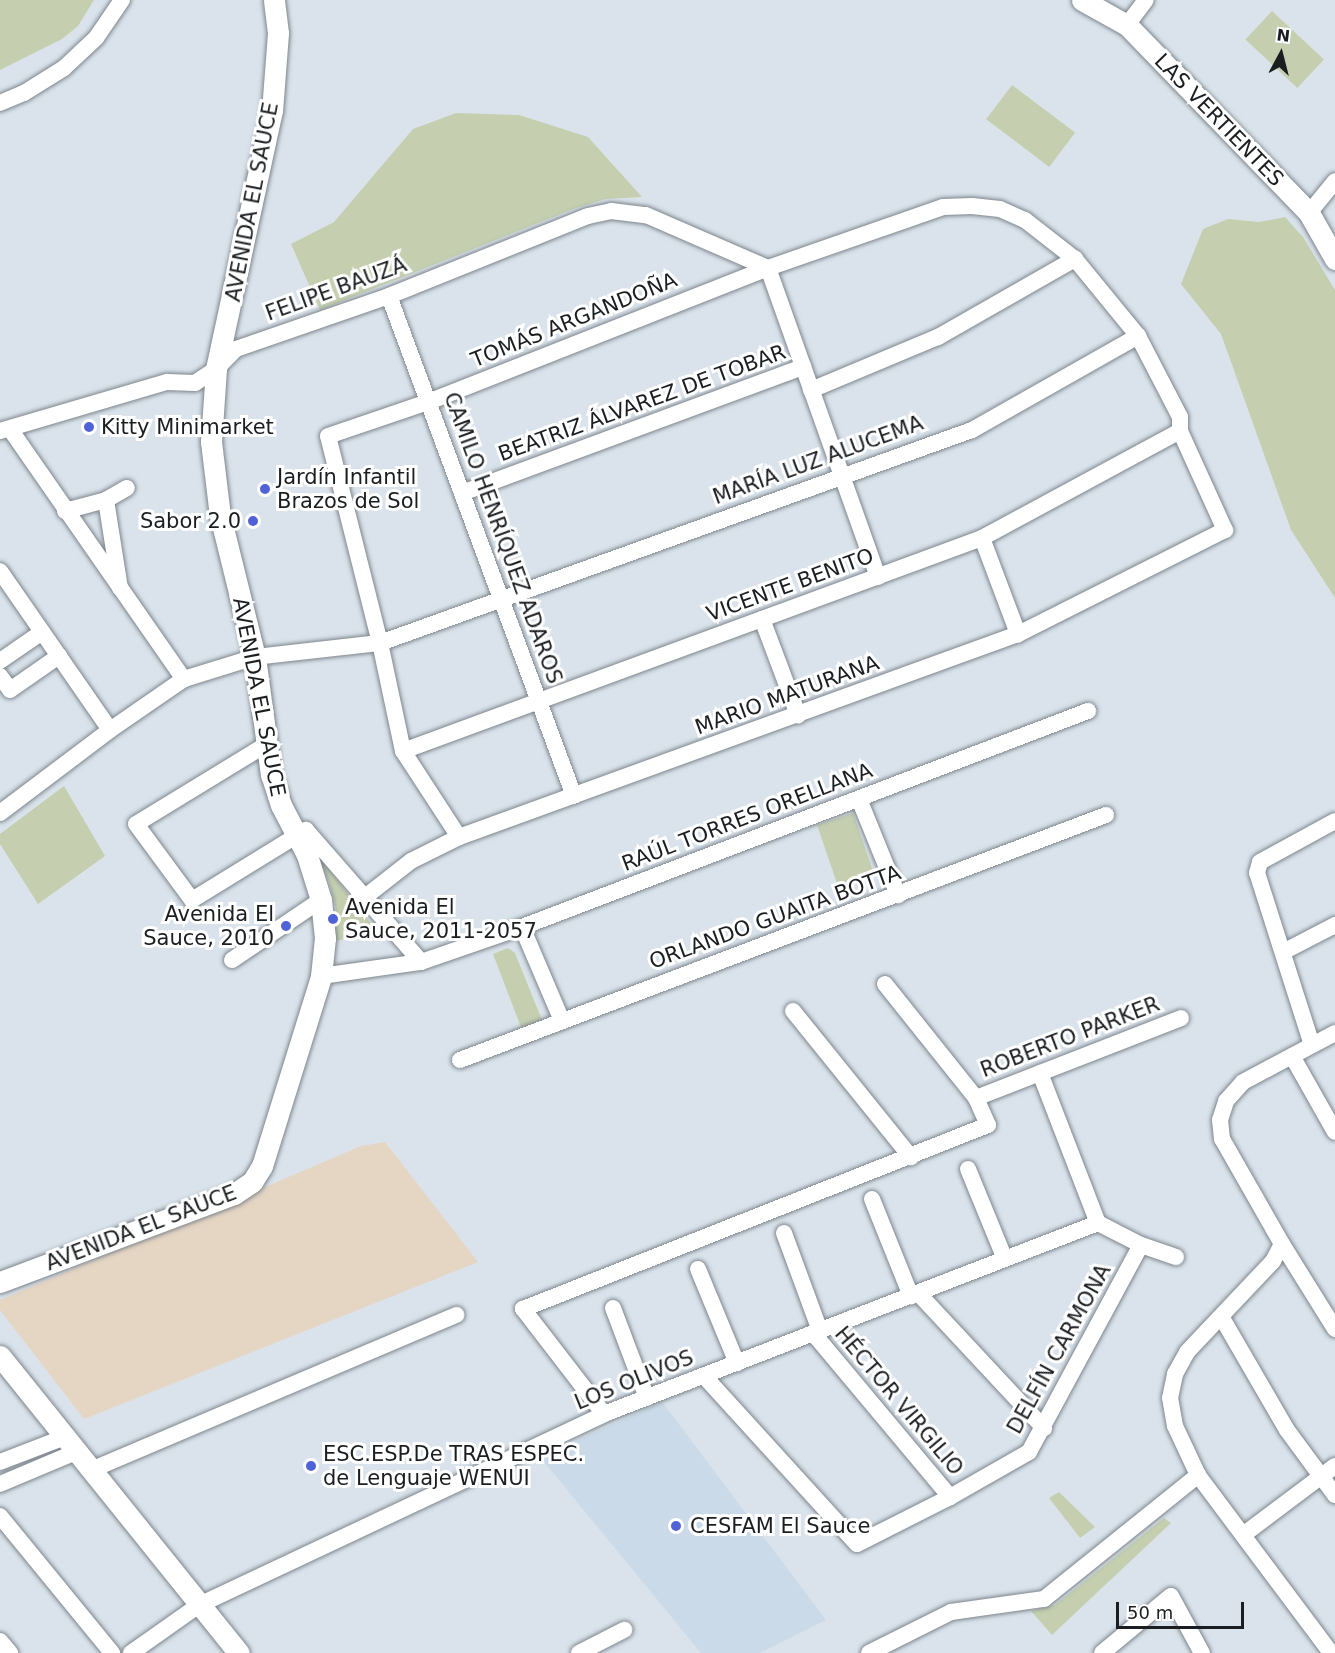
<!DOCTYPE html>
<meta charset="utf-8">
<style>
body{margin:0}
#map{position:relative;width:1335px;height:1653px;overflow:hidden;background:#dae3eb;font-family:"DejaVu Sans",sans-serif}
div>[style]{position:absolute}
.built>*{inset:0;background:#cbdae8}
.industrial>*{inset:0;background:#e5d5c3}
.green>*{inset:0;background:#c5cfb0;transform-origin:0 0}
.roads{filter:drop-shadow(0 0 2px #7e868d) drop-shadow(0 0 2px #7e868d)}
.minor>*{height:16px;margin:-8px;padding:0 8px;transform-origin:8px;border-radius:8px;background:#fff}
.tertiary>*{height:21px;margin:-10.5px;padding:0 10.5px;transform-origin:10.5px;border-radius:10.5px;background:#fff}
.dots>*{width:16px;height:16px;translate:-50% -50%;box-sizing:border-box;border:3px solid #fff;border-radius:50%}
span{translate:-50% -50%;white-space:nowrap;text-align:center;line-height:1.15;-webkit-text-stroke:6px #fff;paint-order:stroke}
.street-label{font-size:21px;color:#1b1e21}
.poi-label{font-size:21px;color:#1b1e21}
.left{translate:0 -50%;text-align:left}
.right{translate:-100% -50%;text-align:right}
.north{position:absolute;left:1251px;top:24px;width:60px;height:60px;-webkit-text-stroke:4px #fff;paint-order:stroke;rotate:7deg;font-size:16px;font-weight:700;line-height:24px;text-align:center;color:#1b1e21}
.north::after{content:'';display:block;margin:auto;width:21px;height:27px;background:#1b1e21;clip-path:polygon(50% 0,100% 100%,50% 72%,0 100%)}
.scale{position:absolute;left:1116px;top:1602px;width:128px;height:27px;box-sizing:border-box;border:3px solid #1b1e21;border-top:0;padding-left:8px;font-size:18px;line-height:21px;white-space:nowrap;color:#1b1e21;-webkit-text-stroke:4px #fff;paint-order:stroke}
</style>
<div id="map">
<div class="built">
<i style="clip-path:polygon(662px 1402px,669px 1411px,826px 1620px,760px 1653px,701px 1653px,540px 1457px)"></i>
</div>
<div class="industrial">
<i style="clip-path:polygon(385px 1142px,478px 1262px,84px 1419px,0 1310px,0 1300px,361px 1146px)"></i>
</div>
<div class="green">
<i style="clip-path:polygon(0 0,94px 0,78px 26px,62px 39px,0 70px)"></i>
<i style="left:1272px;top:11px;width:71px;height:39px;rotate:43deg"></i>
<i style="left:1012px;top:85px;width:79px;height:43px;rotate:37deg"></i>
<i style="clip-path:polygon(456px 113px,519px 115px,588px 137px,642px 197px,606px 199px,576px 208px,320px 310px,291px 244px,334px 222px,413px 129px)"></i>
<i style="clip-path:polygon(1285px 217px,1303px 237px,1335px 290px,1335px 598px,1291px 530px,1221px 334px,1181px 284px,1203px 229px,1228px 219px,1259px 222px)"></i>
<i style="clip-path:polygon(64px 786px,105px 856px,38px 904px,0 844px,0 834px)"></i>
<i style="left:853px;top:813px;width:67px;height:38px;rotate:71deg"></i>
<i style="clip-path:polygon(312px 848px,377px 931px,332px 942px,336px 909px,329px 881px)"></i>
<i style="clip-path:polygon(508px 948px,515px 953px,542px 1020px,522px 1030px,493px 954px)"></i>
<i style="clip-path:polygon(1059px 1492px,1095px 1527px,1080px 1538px,1049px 1498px)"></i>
<i style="clip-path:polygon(1164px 1518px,1171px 1523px,1052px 1635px,1031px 1611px,1055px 1605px)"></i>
</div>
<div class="roads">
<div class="minor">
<i style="left:1127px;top:25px;width:31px;rotate:-53deg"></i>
<i style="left:0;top:103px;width:26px;rotate:-23deg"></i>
<i style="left:24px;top:93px;width:47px;rotate:-32deg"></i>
<i style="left:64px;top:68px;width:44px;rotate:-43.2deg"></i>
<i style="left:96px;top:38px;width:46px;rotate:-55.6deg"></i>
<i style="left:1309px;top:213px;width:41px;rotate:-50.9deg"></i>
<i style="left:389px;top:296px;width:533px;rotate:69.7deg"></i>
<i style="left:811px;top:390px;width:138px;rotate:-22.7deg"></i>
<i style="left:938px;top:337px;width:158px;rotate:-29.7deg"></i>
<i style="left:10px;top:429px;width:305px;rotate:55.2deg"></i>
<i style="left:0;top:431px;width:174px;rotate:-16.4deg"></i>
<i style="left:167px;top:382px;width:28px;rotate:2deg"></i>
<i style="left:195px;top:383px;width:25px;rotate:-34deg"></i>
<i style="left:216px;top:369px;width:28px;rotate:-45deg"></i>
<i style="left:236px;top:349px;width:162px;rotate:-19.1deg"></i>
<i style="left:389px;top:296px;width:214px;rotate:-21.9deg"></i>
<i style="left:588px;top:216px;width:24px;rotate:-12deg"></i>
<i style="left:611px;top:211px;width:35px;rotate:7deg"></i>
<i style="left:646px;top:215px;width:133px;rotate:23.5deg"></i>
<i style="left:768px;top:268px;width:185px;rotate:-19.2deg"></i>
<i style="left:943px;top:207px;width:29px;rotate:-2deg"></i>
<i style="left:972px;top:206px;width:28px;rotate:6deg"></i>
<i style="left:1000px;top:209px;width:27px;rotate:24deg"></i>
<i style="left:1025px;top:220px;width:63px;rotate:38deg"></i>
<i style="left:1075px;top:259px;width:99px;rotate:50.7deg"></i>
<i style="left:1138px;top:336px;width:91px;rotate:62.6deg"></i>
<i style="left:1180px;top:417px;width:14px;rotate:90deg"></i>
<i style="left:1180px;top:431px;width:109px;rotate:65.6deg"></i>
<i style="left:1225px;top:530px;width:232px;rotate:153.3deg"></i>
<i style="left:1018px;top:634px;width:595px;rotate:160.04deg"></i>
<i style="left:459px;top:837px;width:54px;rotate:153.4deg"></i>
<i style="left:411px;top:861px;width:58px;rotate:142deg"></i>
<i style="left:462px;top:493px;width:364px;rotate:-20.3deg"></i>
<i style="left:106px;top:500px;width:89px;rotate:81deg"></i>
<i style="left:65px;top:511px;width:42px;rotate:-15deg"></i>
<i style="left:106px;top:500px;width:24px;rotate:-30deg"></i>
<i style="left:982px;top:538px;width:103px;rotate:69.4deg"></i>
<i style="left:0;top:571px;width:193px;rotate:55.3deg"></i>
<i style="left:762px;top:619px;width:103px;rotate:69.4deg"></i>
<i style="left:0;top:661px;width:51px;rotate:-34.6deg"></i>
<i style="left:0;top:676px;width:17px;rotate:54deg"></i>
<i style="left:10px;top:690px;width:60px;rotate:-34.8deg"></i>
<i style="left:267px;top:744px;width:153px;rotate:148.6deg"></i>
<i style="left:136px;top:824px;width:94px;rotate:53.6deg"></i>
<i style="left:192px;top:900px;width:134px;rotate:-31.6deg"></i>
<i style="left:306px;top:830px;width:175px;rotate:48.9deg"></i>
<i style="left:403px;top:751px;width:617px;rotate:-20.2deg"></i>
<i style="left:982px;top:538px;width:225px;rotate:-28.4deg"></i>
<i style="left:859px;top:799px;width:104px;rotate:67.9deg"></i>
<i style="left:0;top:813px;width:138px;rotate:-37deg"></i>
<i style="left:110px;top:730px;width:90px;rotate:-34.6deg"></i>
<i style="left:184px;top:679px;width:74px;rotate:-17.2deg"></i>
<i style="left:255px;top:657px;width:126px;rotate:-6.4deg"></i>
<i style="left:380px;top:643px;width:629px;rotate:-19.79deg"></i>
<i style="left:972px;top:430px;width:191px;rotate:-29.5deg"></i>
<i style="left:459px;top:837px;width:103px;rotate:-123.1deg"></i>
<i style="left:403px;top:751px;width:110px;rotate:-102deg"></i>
<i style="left:380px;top:643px;width:213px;rotate:-104.1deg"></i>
<i style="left:328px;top:436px;width:106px;rotate:-18.8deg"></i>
<i style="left:428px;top:402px;width:365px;rotate:-21.5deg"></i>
<i style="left:768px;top:268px;width:328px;rotate:70.4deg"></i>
<i style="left:522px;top:927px;width:102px;rotate:66.9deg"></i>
<i style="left:1283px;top:952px;width:59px;rotate:-27.4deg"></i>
<i style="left:232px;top:960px;width:107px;rotate:-34deg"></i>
<i style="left:321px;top:976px;width:101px;rotate:-8deg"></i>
<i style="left:421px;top:962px;width:107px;rotate:-19.1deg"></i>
<i style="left:522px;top:927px;width:606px;rotate:-20.89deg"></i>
<i style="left:793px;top:1011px;width:188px;rotate:51.1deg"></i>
<i style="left:1312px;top:1045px;width:181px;rotate:-107.7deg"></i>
<i style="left:1257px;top:873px;width:11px;rotate:-75deg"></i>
<i style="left:1260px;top:862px;width:85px;rotate:-28.7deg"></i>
<i style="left:1292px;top:1056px;width:87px;rotate:60.5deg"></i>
<i style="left:460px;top:1060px;width:691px;rotate:-20.77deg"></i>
<i style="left:1040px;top:1073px;width:161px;rotate:68.9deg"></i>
<i style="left:976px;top:1098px;width:220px;rotate:-21.3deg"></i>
<i style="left:968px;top:1169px;width:97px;rotate:67.7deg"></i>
<i style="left:872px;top:1199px;width:105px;rotate:68.1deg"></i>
<i style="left:784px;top:1233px;width:104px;rotate:69.8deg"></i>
<i style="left:1282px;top:1244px;width:100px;rotate:58.1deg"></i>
<i style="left:1141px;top:1245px;width:37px;rotate:19deg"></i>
<i style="left:698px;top:1269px;width:102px;rotate:67.5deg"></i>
<i style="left:918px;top:1293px;width:185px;rotate:47deg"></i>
<i style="left:613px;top:1308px;width:96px;rotate:69.3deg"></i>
<i style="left:1222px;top:1318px;width:129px;rotate:59.9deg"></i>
<i style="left:1287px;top:1430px;width:81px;rotate:53.6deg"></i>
<i style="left:813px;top:1333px;width:214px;rotate:50.1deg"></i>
<i style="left:704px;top:1376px;width:227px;rotate:47.7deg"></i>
<i style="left:857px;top:1544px;width:104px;rotate:-26.8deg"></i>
<i style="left:950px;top:1497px;width:91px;rotate:-29.7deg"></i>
<i style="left:1029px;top:1452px;width:235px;rotate:-61.6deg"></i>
<i style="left:1141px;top:1245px;width:48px;rotate:-152.9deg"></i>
<i style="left:604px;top:1414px;width:133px;rotate:-127.6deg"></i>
<i style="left:523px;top:1309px;width:500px;rotate:-21.59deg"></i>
<i style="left:988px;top:1125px;width:30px;rotate:-114deg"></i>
<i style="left:976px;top:1098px;width:146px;rotate:-128.6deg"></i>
<i style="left:0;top:1462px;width:70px;rotate:-21deg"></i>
<i style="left:91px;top:1470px;width:397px;rotate:-23deg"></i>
<i style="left:0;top:1484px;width:82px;rotate:-22.8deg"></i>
<i style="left:0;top:1516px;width:177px;rotate:50.7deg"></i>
<i style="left:1243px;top:1535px;width:115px;rotate:-36.9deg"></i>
<i style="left:0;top:1641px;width:16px;rotate:50deg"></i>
<i style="left:131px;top:1653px;width:83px;rotate:-35.2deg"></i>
<i style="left:199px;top:1605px;width:448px;rotate:-25.2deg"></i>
<i style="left:604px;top:1414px;width:530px;rotate:-21.14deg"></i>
<i style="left:579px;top:1653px;width:51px;rotate:-27.1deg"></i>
<i style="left:869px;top:1653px;width:92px;rotate:-26.6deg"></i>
<i style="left:951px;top:1612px;width:94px;rotate:-8deg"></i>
<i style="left:1044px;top:1599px;width:198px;rotate:-38.8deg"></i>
<i style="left:1102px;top:1653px;width:89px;rotate:-39.6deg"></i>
<i style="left:1171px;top:1596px;width:65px;rotate:61.5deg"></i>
<i style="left:1331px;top:1653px;width:222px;rotate:-126.8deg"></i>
<i style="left:1198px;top:1475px;width:54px;rotate:-115.1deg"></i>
<i style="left:1175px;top:1426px;width:28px;rotate:-100deg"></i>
<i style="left:1170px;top:1398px;width:25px;rotate:-78deg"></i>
<i style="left:1175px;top:1374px;width:25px;rotate:-61deg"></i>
<i style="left:1187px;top:1352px;width:125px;rotate:-46.6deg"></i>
<i style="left:1273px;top:1261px;width:19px;rotate:-62deg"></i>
<i style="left:1282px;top:1244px;width:121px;rotate:-119.7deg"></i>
<i style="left:1222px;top:1139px;width:19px;rotate:-96deg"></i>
<i style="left:1220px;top:1120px;width:20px;rotate:-72deg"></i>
<i style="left:1226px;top:1101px;width:25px;rotate:-48deg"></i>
<i style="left:1243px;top:1082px;width:104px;rotate:-28deg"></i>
</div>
<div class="tertiary">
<i style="left:1082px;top:0;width:51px;rotate:29.1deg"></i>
<i style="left:1127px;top:25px;width:262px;rotate:45.9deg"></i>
<i style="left:1309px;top:213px;width:53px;rotate:60.5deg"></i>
<i style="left:0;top:1282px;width:250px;rotate:-20.6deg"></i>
<i style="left:234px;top:1194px;width:22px;rotate:-34deg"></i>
<i style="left:252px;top:1182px;width:19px;rotate:-58deg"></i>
<i style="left:262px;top:1166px;width:199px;rotate:-72.7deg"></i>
<i style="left:321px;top:976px;width:38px;rotate:-84deg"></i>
<i style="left:325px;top:938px;width:38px;rotate:-96deg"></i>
<i style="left:321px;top:900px;width:47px;rotate:-107.3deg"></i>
<i style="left:307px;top:855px;width:56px;rotate:-117.5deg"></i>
<i style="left:281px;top:805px;width:32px;rotate:-108deg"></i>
<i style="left:271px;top:775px;width:119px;rotate:-97.7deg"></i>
<i style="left:255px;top:657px;width:145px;rotate:-103.9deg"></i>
<i style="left:220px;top:516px;width:75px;rotate:-96.9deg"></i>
<i style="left:211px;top:442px;width:73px;rotate:-86.1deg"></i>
<i style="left:216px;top:369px;width:264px;rotate:-77.8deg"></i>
<i style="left:272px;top:111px;width:78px;rotate:-85.6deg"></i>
<i style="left:278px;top:33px;width:33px;rotate:-97deg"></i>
<i style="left:0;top:1356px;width:381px;rotate:51.2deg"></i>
</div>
</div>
<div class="dots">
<i style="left:89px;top:427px;background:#5062d7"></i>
<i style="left:265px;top:489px;background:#5062d7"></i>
<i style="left:253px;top:521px;background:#5062d7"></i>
<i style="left:333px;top:919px;background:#5062d7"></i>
<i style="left:286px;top:926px;background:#5062d7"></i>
<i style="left:311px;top:1466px;background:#5062d7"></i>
<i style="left:676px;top:1526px;background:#5062d7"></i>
</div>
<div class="street-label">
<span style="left:1219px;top:120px;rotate:46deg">LAS VERTIENTES</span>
<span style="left:252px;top:202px;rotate:-79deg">AVENIDA EL SAUCE</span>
<span style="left:336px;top:289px;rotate:-20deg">FELIPE BAUZÁ</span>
<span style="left:574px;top:320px;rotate:-22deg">TOMÁS ARGANDOÑA</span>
<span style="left:642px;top:403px;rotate:-20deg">BEATRIZ ÁLVAREZ DE TOBAR</span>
<span style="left:818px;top:460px;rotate:-20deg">MARÍA LUZ ALUCEMA</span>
<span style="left:503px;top:538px;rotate:70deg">CAMILO HENRÍQUEZ ADAROS</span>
<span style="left:790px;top:585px;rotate:-20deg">VICENTE BENITO</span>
<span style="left:787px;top:695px;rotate:-20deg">MARIO MATURANA</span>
<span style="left:259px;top:697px;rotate:79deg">AVENIDA EL SAUCE</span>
<span style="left:747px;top:817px;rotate:-21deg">RAÚL TORRES ORELLANA</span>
<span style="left:775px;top:917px;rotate:-20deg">ORLANDO GUAITA BOTTA</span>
<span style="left:1070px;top:1037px;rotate:-21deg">ROBERTO PARKER</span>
<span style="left:141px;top:1228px;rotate:-21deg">AVENIDA EL SAUCE</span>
<span style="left:1059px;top:1349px;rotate:-61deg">DELFÍN CARMONA</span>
<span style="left:634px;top:1380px;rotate:-22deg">LOS OLIVOS</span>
<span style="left:899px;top:1401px;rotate:50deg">HÉCTOR VIRGILIO</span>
</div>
<div class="poi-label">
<span class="left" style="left:101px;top:427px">Kitty Minimarket</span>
<span class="left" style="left:277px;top:489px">Jardín Infantil<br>Brazos de Sol</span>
<span class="right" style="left:241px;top:521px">Sabor 2.0</span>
<span class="left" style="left:345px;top:919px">Avenida El<br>Sauce, 2011-2057</span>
<span class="right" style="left:274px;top:926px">Avenida El<br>Sauce, 2010</span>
<span class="left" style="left:323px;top:1466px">ESC.ESP.De TRAS ESPEC.<br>de Lenguaje WENUI</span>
<span class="left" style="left:690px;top:1526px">CESFAM El Sauce</span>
</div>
<div class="north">N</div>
<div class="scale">50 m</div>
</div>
